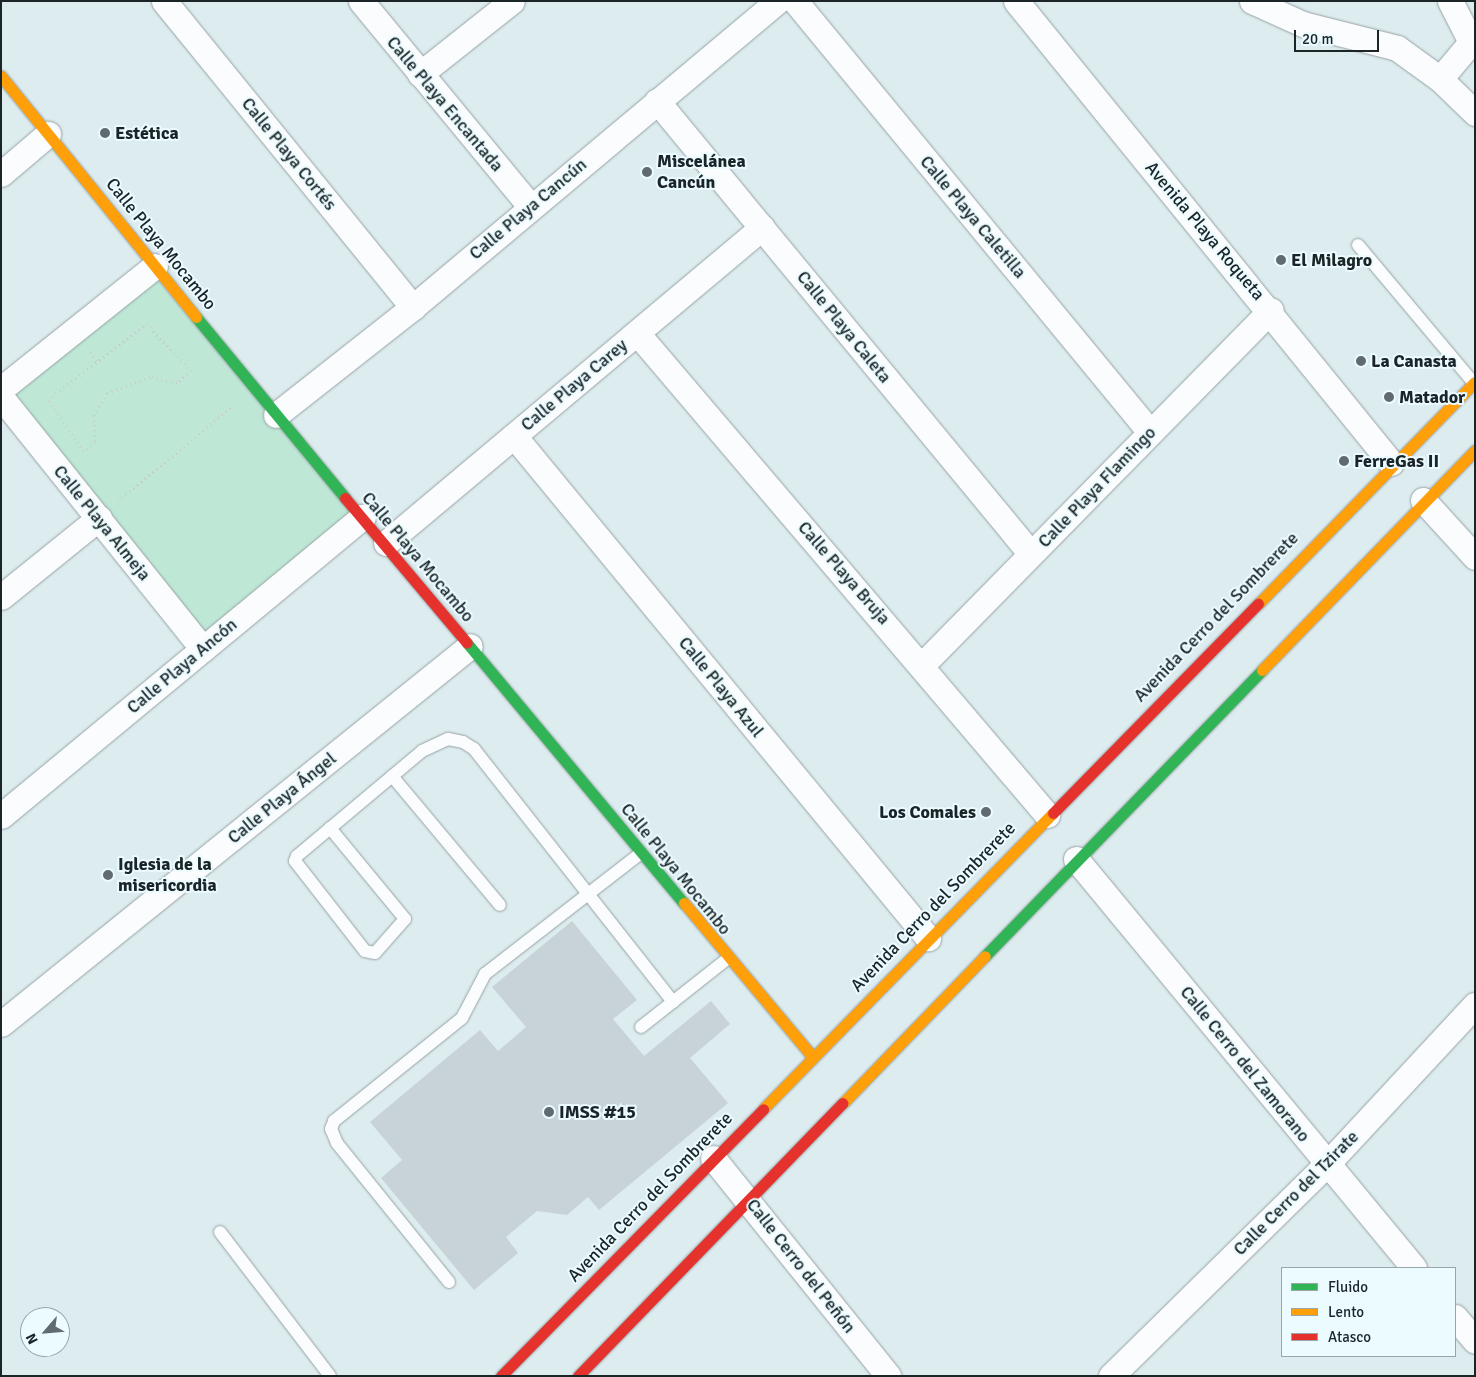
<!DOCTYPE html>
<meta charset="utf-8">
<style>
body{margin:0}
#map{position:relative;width:1476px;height:1377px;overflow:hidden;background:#ddecef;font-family:Signika,sans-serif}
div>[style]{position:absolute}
.green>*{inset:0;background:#bee7d6;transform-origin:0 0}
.building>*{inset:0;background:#c8d3d7}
.path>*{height:3px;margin-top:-1.5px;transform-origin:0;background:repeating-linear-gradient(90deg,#c7cccd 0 1px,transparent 0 5px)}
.roads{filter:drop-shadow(0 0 1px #97a2a5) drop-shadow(0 0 1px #97a2a5)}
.lane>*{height:12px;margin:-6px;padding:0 6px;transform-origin:6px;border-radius:6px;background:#fafcfd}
.street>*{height:25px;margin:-12.5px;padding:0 12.5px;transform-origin:12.5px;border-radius:12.5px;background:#fafcfd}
.fast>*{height:11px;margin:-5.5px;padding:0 5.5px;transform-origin:5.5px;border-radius:5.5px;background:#30b455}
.slow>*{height:11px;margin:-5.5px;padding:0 5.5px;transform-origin:5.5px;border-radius:5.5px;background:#ff9f0a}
.jam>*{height:11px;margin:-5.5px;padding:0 5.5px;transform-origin:5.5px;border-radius:5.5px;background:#e5322d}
.dots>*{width:14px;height:14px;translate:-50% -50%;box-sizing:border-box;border:2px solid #ebfbff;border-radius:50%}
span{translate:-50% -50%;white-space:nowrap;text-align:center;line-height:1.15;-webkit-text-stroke:4px #ebfbff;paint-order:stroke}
.street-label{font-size:18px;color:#1b2528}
.poi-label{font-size:18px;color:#1b2528;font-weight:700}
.left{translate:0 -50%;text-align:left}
.right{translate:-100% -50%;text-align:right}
.frame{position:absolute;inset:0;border:2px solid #1b2528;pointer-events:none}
.legend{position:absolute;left:1281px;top:1267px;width:175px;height:90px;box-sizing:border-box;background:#ebfbff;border:1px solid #98a5a9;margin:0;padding:6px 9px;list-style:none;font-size:15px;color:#1b2528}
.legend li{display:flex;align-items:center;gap:10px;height:25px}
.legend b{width:25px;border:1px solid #98a5a9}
.north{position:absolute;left:20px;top:1307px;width:50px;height:50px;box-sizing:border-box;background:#ebfbff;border:1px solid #98a5a9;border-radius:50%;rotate:243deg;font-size:14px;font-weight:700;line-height:20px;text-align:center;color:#1b2528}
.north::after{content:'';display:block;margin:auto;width:18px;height:22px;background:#5f6b6e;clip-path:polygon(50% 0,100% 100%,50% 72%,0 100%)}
.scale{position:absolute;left:1294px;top:30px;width:85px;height:22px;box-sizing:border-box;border:2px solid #1b2528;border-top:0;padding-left:6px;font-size:15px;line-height:18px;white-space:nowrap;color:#1b2528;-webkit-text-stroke:4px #ebfbff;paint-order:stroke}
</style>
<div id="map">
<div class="green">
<i style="left:154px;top:276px;width:313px;height:192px;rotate:50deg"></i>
</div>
<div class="building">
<i style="clip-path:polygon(572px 921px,637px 1000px,613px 1019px,644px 1056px,711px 1001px,730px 1024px,690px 1058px,728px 1103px,599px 1210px,588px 1197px,567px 1215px,537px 1211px,506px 1237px,518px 1253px,474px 1290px,381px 1178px,402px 1160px,370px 1122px,480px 1030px,498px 1051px,526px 1027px,492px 987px)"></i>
</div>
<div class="path">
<i style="left:146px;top:324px;width:64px;rotate:45.6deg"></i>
<i style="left:191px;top:370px;width:19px;rotate:137deg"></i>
<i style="left:177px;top:383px;width:28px;rotate:-167deg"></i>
<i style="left:150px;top:377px;width:46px;rotate:159.6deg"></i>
<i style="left:107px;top:393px;width:26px;rotate:121deg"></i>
<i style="left:94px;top:415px;width:27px;rotate:88deg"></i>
<i style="left:95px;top:442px;width:14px;rotate:141deg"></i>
<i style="left:84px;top:451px;width:62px;rotate:-125.2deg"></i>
<i style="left:48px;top:400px;width:124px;rotate:-37.8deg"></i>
<i style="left:90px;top:352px;width:12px;rotate:55deg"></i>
<i style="left:118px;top:501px;width:149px;rotate:-39.6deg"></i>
</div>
<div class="roads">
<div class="lane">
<i style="left:1358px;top:245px;width:180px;rotate:50deg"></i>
<i style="left:392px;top:776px;width:168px;rotate:50.1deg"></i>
<i style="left:330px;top:828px;width:118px;rotate:50.5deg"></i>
<i style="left:405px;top:919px;width:45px;rotate:131.4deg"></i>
<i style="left:375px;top:953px;width:10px;rotate:-169deg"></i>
<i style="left:365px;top:951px;width:114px;rotate:-127.9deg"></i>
<i style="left:295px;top:861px;width:5px;rotate:-68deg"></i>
<i style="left:297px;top:856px;width:163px;rotate:-40deg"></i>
<i style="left:422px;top:751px;width:29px;rotate:-25deg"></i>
<i style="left:448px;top:739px;width:15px;rotate:11deg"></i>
<i style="left:463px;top:742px;width:13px;rotate:32deg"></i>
<i style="left:474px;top:749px;width:322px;rotate:51.8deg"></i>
<i style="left:641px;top:1027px;width:110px;rotate:-38.3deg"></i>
<i style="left:220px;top:1232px;width:181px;rotate:52.6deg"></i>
<i style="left:449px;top:1282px;width:179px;rotate:-128.9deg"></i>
<i style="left:337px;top:1143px;width:15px;rotate:-113deg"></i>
<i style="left:331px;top:1129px;width:9px;rotate:-69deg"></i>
<i style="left:334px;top:1121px;width:164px;rotate:-38.8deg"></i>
<i style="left:462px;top:1018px;width:50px;rotate:-62.4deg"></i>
<i style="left:485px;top:974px;width:197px;rotate:-37.8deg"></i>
</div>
<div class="street">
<i style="left:164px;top:1px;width:395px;rotate:50.9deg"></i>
<i style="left:361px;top:1px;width:266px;rotate:50.5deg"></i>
<i style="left:795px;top:1px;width:558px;rotate:50.52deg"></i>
<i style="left:1016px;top:1px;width:595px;rotate:50.93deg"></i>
<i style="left:1252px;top:1px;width:56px;rotate:24.3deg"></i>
<i style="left:1303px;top:24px;width:97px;rotate:14.3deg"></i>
<i style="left:1397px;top:48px;width:53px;rotate:35.8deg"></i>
<i style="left:1440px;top:79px;width:49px;rotate:44.2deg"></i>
<i style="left:420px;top:74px;width:117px;rotate:-38.4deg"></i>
<i style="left:1440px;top:79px;width:48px;rotate:-50deg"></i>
<i style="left:1471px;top:42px;width:46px;rotate:-117.1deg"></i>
<i style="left:657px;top:101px;width:587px;rotate:50.46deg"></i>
<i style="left:1px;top:174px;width:62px;rotate:-40.4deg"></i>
<i style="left:637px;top:333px;width:633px;rotate:49.61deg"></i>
<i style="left:1px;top:389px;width:197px;rotate:-38.6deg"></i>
<i style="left:1px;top:397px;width:323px;rotate:51.3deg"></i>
<i style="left:276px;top:415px;width:174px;rotate:-38.2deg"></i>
<i style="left:413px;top:307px;width:476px;rotate:-40deg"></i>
<i style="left:514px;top:436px;width:651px;rotate:50.49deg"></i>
<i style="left:1423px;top:500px;width:77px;rotate:47.6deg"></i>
<i style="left:386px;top:543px;width:491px;rotate:-40deg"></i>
<i style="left:1px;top:597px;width:126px;rotate:-38.9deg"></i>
<i style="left:923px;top:664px;width:496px;rotate:-45.5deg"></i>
<i style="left:1px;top:816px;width:470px;rotate:-39.6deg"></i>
<i style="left:1076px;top:859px;width:531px;rotate:50.43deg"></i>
<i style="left:1px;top:1024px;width:602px;rotate:-38.87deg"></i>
<i style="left:713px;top:1158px;width:280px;rotate:51.2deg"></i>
<i style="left:1455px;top:1317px;width:31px;rotate:50deg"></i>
<i style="left:1111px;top:1376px;width:303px;rotate:-44.5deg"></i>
<i style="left:1327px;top:1164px;width:217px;rotate:-47.1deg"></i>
</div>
<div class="fast">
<i style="left:196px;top:317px;width:234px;rotate:50.5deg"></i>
<i style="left:467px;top:643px;width:339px;rotate:50.2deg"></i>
<i style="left:985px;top:956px;width:398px;rotate:-45.9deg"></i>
</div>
<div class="slow">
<i style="left:1px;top:76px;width:310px;rotate:51deg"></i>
<i style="left:1258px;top:604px;width:310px;rotate:-45.7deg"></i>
<i style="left:1262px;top:670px;width:306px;rotate:-45.9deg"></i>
<i style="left:684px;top:903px;width:199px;rotate:50.1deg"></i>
<i style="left:843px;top:1103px;width:204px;rotate:-46deg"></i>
<i style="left:763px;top:1109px;width:414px;rotate:-45.6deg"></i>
</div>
<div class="jam">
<i style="left:345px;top:498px;width:189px;rotate:49.9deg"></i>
<i style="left:1053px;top:813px;width:293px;rotate:-45.6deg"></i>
<i style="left:501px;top:1376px;width:374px;rotate:-45.5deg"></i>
<i style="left:578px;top:1376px;width:380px;rotate:-45.9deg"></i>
</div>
</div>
<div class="dots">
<i style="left:105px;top:133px;background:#5f6b6e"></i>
<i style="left:647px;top:172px;background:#5f6b6e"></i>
<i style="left:1281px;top:260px;background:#5f6b6e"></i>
<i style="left:1361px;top:361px;background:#5f6b6e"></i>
<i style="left:1389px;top:397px;background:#5f6b6e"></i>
<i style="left:1344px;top:461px;background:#5f6b6e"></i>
<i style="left:986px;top:812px;background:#5f6b6e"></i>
<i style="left:108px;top:875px;background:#5f6b6e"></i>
<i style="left:549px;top:1112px;background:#5f6b6e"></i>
</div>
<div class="street-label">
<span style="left:445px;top:104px;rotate:50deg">Calle Playa Encantada</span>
<span style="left:289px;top:154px;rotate:51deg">Calle Playa Cortés</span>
<span style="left:528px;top:209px;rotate:-40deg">Calle Playa Cancún</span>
<span style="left:973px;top:217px;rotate:50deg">Calle Playa Caletilla</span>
<span style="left:1205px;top:231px;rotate:50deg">Avenida Playa Roqueta</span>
<span style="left:161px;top:244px;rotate:51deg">Calle Playa Mocambo</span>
<span style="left:844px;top:327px;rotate:51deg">Calle Playa Caleta</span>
<span style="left:574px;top:385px;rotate:-40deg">Calle Playa Carey</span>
<span style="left:1097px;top:487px;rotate:-46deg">Calle Playa Flamingo</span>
<span style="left:102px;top:523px;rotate:51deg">Calle Playa Almeja</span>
<span style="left:418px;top:557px;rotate:50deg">Calle Playa Mocambo</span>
<span style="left:844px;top:573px;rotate:49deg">Calle Playa Bruja</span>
<span style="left:1216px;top:617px;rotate:-46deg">Avenida Cerro del Sombrerete</span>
<span style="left:182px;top:666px;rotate:-40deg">Calle Playa Ancón</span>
<span style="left:721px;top:687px;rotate:51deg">Calle Playa Azul</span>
<span style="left:282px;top:798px;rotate:-39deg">Calle Playa Ángel</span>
<span style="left:676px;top:869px;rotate:51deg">Calle Playa Mocambo</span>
<span style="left:933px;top:907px;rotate:-46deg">Avenida Cerro del Sombrerete</span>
<span style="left:1245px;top:1064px;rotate:51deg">Calle Cerro del Zamorano</span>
<span style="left:1296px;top:1193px;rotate:-45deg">Calle Cerro del Tzirate</span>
<span style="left:650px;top:1197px;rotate:-46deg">Avenida Cerro del Sombrerete</span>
<span style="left:801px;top:1266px;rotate:52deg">Calle Cerro del Peñón</span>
</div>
<div class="poi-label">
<span class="left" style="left:115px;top:133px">Estética</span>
<span class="left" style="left:657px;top:172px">Miscelánea<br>Cancún</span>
<span class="left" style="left:1291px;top:260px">El Milagro</span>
<span class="left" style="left:1371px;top:361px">La Canasta</span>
<span class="left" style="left:1399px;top:397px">Matador</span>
<span class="left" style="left:1354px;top:461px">FerreGas II</span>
<span class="right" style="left:976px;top:812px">Los Comales</span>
<span class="left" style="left:118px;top:875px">Iglesia de la<br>misericordia</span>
<span class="left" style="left:559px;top:1112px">IMSS #15</span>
</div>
<div class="frame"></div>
<ul class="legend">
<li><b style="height:6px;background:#30b455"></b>Fluido</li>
<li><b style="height:6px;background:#ff9f0a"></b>Lento</li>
<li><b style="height:6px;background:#e5322d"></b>Atasco</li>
</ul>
<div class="north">N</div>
<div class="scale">20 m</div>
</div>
